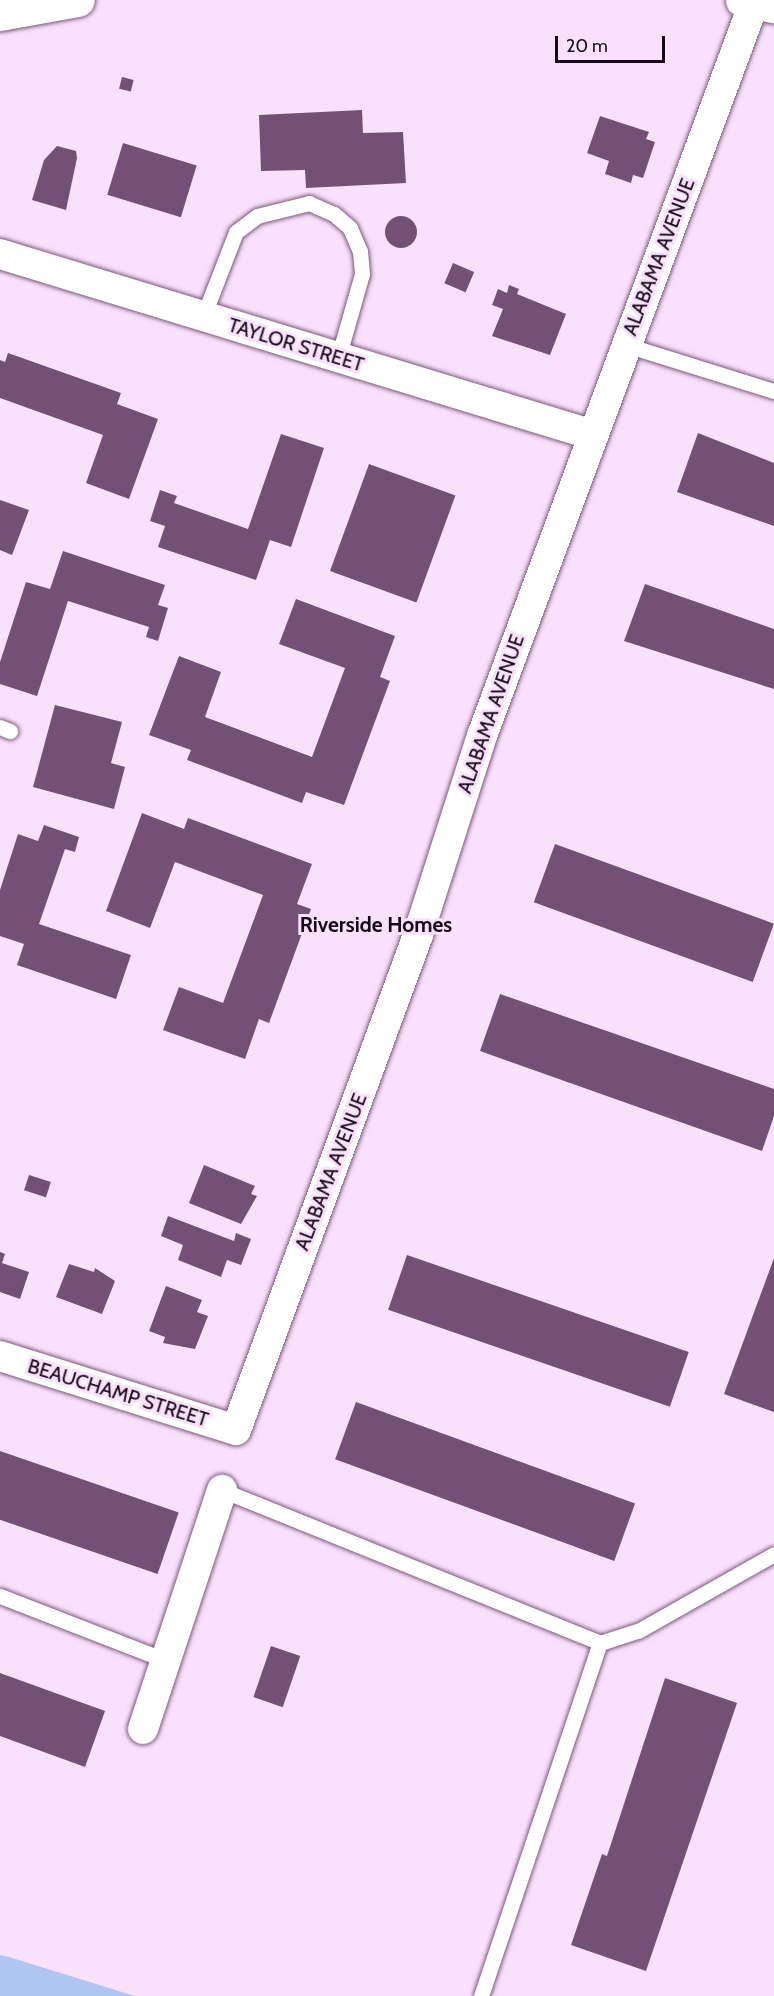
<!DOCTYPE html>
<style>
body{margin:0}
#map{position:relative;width:774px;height:1996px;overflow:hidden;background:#fae1fb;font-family:Cabin,sans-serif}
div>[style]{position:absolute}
.water>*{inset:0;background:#b0c5f1}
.building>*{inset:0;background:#735176;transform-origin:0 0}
.round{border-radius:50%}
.roads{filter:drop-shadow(0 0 2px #7b587d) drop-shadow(0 0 2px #7b587d)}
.lane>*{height:15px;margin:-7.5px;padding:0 7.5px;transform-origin:7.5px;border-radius:7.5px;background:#fff}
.street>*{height:30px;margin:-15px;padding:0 15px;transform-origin:15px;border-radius:15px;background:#fff}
.secondary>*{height:33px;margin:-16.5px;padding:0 16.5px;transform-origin:16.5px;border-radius:16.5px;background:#fff}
span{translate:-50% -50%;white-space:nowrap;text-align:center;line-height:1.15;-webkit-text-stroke:6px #fae1fb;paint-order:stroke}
.street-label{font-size:20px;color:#160917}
.neighbourhood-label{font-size:21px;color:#160917;font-weight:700}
.scale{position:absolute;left:555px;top:36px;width:110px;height:27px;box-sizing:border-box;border:3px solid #160917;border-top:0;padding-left:8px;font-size:18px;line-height:21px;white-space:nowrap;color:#160917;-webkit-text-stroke:4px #fae1fb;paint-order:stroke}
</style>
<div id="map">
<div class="water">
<i style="clip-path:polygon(0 1955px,9px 1957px,135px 1996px,0 1996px)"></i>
</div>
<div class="building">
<i style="left:122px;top:77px;width:12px;height:12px;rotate:14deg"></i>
<i style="clip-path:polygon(362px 110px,363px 133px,403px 132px,406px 183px,306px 188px,305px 170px,261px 171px,259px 115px)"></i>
<i style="clip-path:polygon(600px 116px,649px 132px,646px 139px,655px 142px,643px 178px,633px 175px,631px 183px,605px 174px,609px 161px,587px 153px)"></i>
<i style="left:123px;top:143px;width:77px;height:54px;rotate:17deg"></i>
<i style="clip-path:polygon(57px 146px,76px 151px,77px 158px,66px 210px,32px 200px,44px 160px)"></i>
<i class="round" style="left:385px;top:216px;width:32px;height:32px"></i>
<i style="left:453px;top:263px;width:23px;height:22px;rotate:23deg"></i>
<i style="clip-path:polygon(509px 285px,519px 289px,517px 294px,566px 314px,550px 355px,492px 336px,503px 309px,492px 305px,498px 289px,507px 293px)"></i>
<i style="clip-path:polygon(8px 353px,121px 393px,117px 404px,158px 419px,129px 499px,86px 483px,103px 435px,0 398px,0 360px,5px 362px)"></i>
<i style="clip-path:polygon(698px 433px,774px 463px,774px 526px,677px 492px)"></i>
<i style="clip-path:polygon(281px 434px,324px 448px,291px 547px,270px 540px,256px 580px,158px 547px,165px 526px,150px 521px,160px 490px,177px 496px,174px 503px,248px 529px)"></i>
<i style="left:369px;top:464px;width:92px;height:114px;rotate:20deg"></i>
<i style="clip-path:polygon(0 500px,29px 510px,12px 555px,0 550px)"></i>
<i style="clip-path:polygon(63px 551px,165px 585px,158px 605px,168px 608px,158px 641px,146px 637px,149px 627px,68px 601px,37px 696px,0 684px,0 662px,26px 582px,50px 589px)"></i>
<i style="clip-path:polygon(645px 584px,774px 629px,774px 689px,624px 641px)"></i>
<i style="clip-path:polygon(296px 599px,395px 636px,380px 677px,390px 681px,344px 805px,306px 792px,302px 803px,187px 760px,191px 750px,149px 735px,179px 656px,221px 672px,205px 717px,312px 757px,345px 668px,279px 644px)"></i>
<i style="clip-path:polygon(55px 705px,122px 722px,111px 763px,125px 767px,114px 809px,33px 787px)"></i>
<i style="clip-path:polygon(142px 813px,184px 829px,188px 818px,312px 864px,297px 904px,311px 909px,269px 1023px,259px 1019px,245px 1059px,163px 1030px,179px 987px,223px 1003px,263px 895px,175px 862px,150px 928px,106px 911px)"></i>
<i style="clip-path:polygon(44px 825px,79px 837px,75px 852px,65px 849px,39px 924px,131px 955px,116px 999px,17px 965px,24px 944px,0 936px,0 890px,18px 834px,38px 841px)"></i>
<i style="left:555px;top:844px;width:233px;height:62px;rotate:20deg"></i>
<i style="clip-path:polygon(500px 994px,774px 1089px,774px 1116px,762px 1151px,480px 1051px)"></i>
<i style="clip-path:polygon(204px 1165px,255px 1186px,251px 1194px,257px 1196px,241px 1224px,189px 1203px)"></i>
<i style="left:29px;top:1175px;width:23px;height:16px;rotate:18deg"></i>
<i style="clip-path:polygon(168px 1216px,234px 1241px,236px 1233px,251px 1239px,241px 1265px,227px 1260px,221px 1277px,178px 1260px,183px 1245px,161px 1236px)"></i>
<i style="clip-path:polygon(0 1252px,5px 1254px,2px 1263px,29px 1272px,20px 1299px,0 1292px)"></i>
<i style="left:407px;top:1255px;width:298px;height:58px;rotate:19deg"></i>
<i style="clip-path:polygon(774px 1258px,774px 1412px,724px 1394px)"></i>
<i style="clip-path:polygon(69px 1264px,94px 1272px,95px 1268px,115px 1281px,102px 1314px,56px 1297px)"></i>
<i style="clip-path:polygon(166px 1286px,202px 1300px,197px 1312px,208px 1316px,195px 1349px,163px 1343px,165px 1337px,149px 1331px)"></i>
<i style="left:356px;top:1402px;width:297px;height:61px;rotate:20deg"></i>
<i style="left:0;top:1451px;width:189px;height:65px;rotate:19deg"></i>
<i style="left:271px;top:1646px;width:31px;height:54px;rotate:19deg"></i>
<i style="clip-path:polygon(0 1673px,105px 1711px,85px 1767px,0 1736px)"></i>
<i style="clip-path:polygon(665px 1678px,737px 1703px,646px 1971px,571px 1945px,602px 1854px,607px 1856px)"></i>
</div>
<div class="roads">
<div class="lane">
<i style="left:203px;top:317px;width:91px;rotate:-68.8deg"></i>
<i style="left:236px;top:232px;width:26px;rotate:-37deg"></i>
<i style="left:257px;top:216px;width:54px;rotate:-14deg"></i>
<i style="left:309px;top:203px;width:27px;rotate:24deg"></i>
<i style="left:334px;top:214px;width:21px;rotate:41deg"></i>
<i style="left:350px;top:228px;width:25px;rotate:67deg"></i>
<i style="left:360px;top:251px;width:23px;rotate:85deg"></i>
<i style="left:362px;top:274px;width:87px;rotate:105.9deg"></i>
<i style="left:626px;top:345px;width:155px;rotate:17.3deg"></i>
<i style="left:0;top:727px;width:11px;rotate:22deg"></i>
<i style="left:222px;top:1490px;width:408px;rotate:22deg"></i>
<i style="left:0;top:1596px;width:177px;rotate:21.2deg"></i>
<i style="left:481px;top:1996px;width:373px;rotate:-71.4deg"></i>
<i style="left:600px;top:1643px;width:40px;rotate:-18deg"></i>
<i style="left:638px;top:1631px;width:156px;rotate:-29.5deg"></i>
</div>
<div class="street">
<i style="left:0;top:254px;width:620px;rotate:16.97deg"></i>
<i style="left:0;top:1356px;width:247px;rotate:17.4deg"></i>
<i style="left:236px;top:1430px;width:527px;rotate:-69.81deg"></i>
<i style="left:418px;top:935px;width:212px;rotate:-72.2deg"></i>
<i style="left:483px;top:733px;width:782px;rotate:-69.64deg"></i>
<i style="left:143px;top:1729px;width:252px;rotate:-71.7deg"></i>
</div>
<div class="secondary">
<i style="left:742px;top:0;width:33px;rotate:11deg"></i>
<i style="left:0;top:14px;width:79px;rotate:-10.2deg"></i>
</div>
</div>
<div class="street-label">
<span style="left:659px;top:257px;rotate:-69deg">ALABAMA AVENUE</span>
<span style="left:296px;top:345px;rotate:17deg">TAYLOR STREET</span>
<span style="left:491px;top:714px;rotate:-71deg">ALABAMA AVENUE</span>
<span style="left:331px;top:1172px;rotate:-69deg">ALABAMA AVENUE</span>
<span style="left:118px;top:1393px;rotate:17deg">BEAUCHAMP STREET</span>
</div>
<div class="neighbourhood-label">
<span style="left:376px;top:925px">Riverside Homes</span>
</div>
<div class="scale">20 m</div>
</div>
